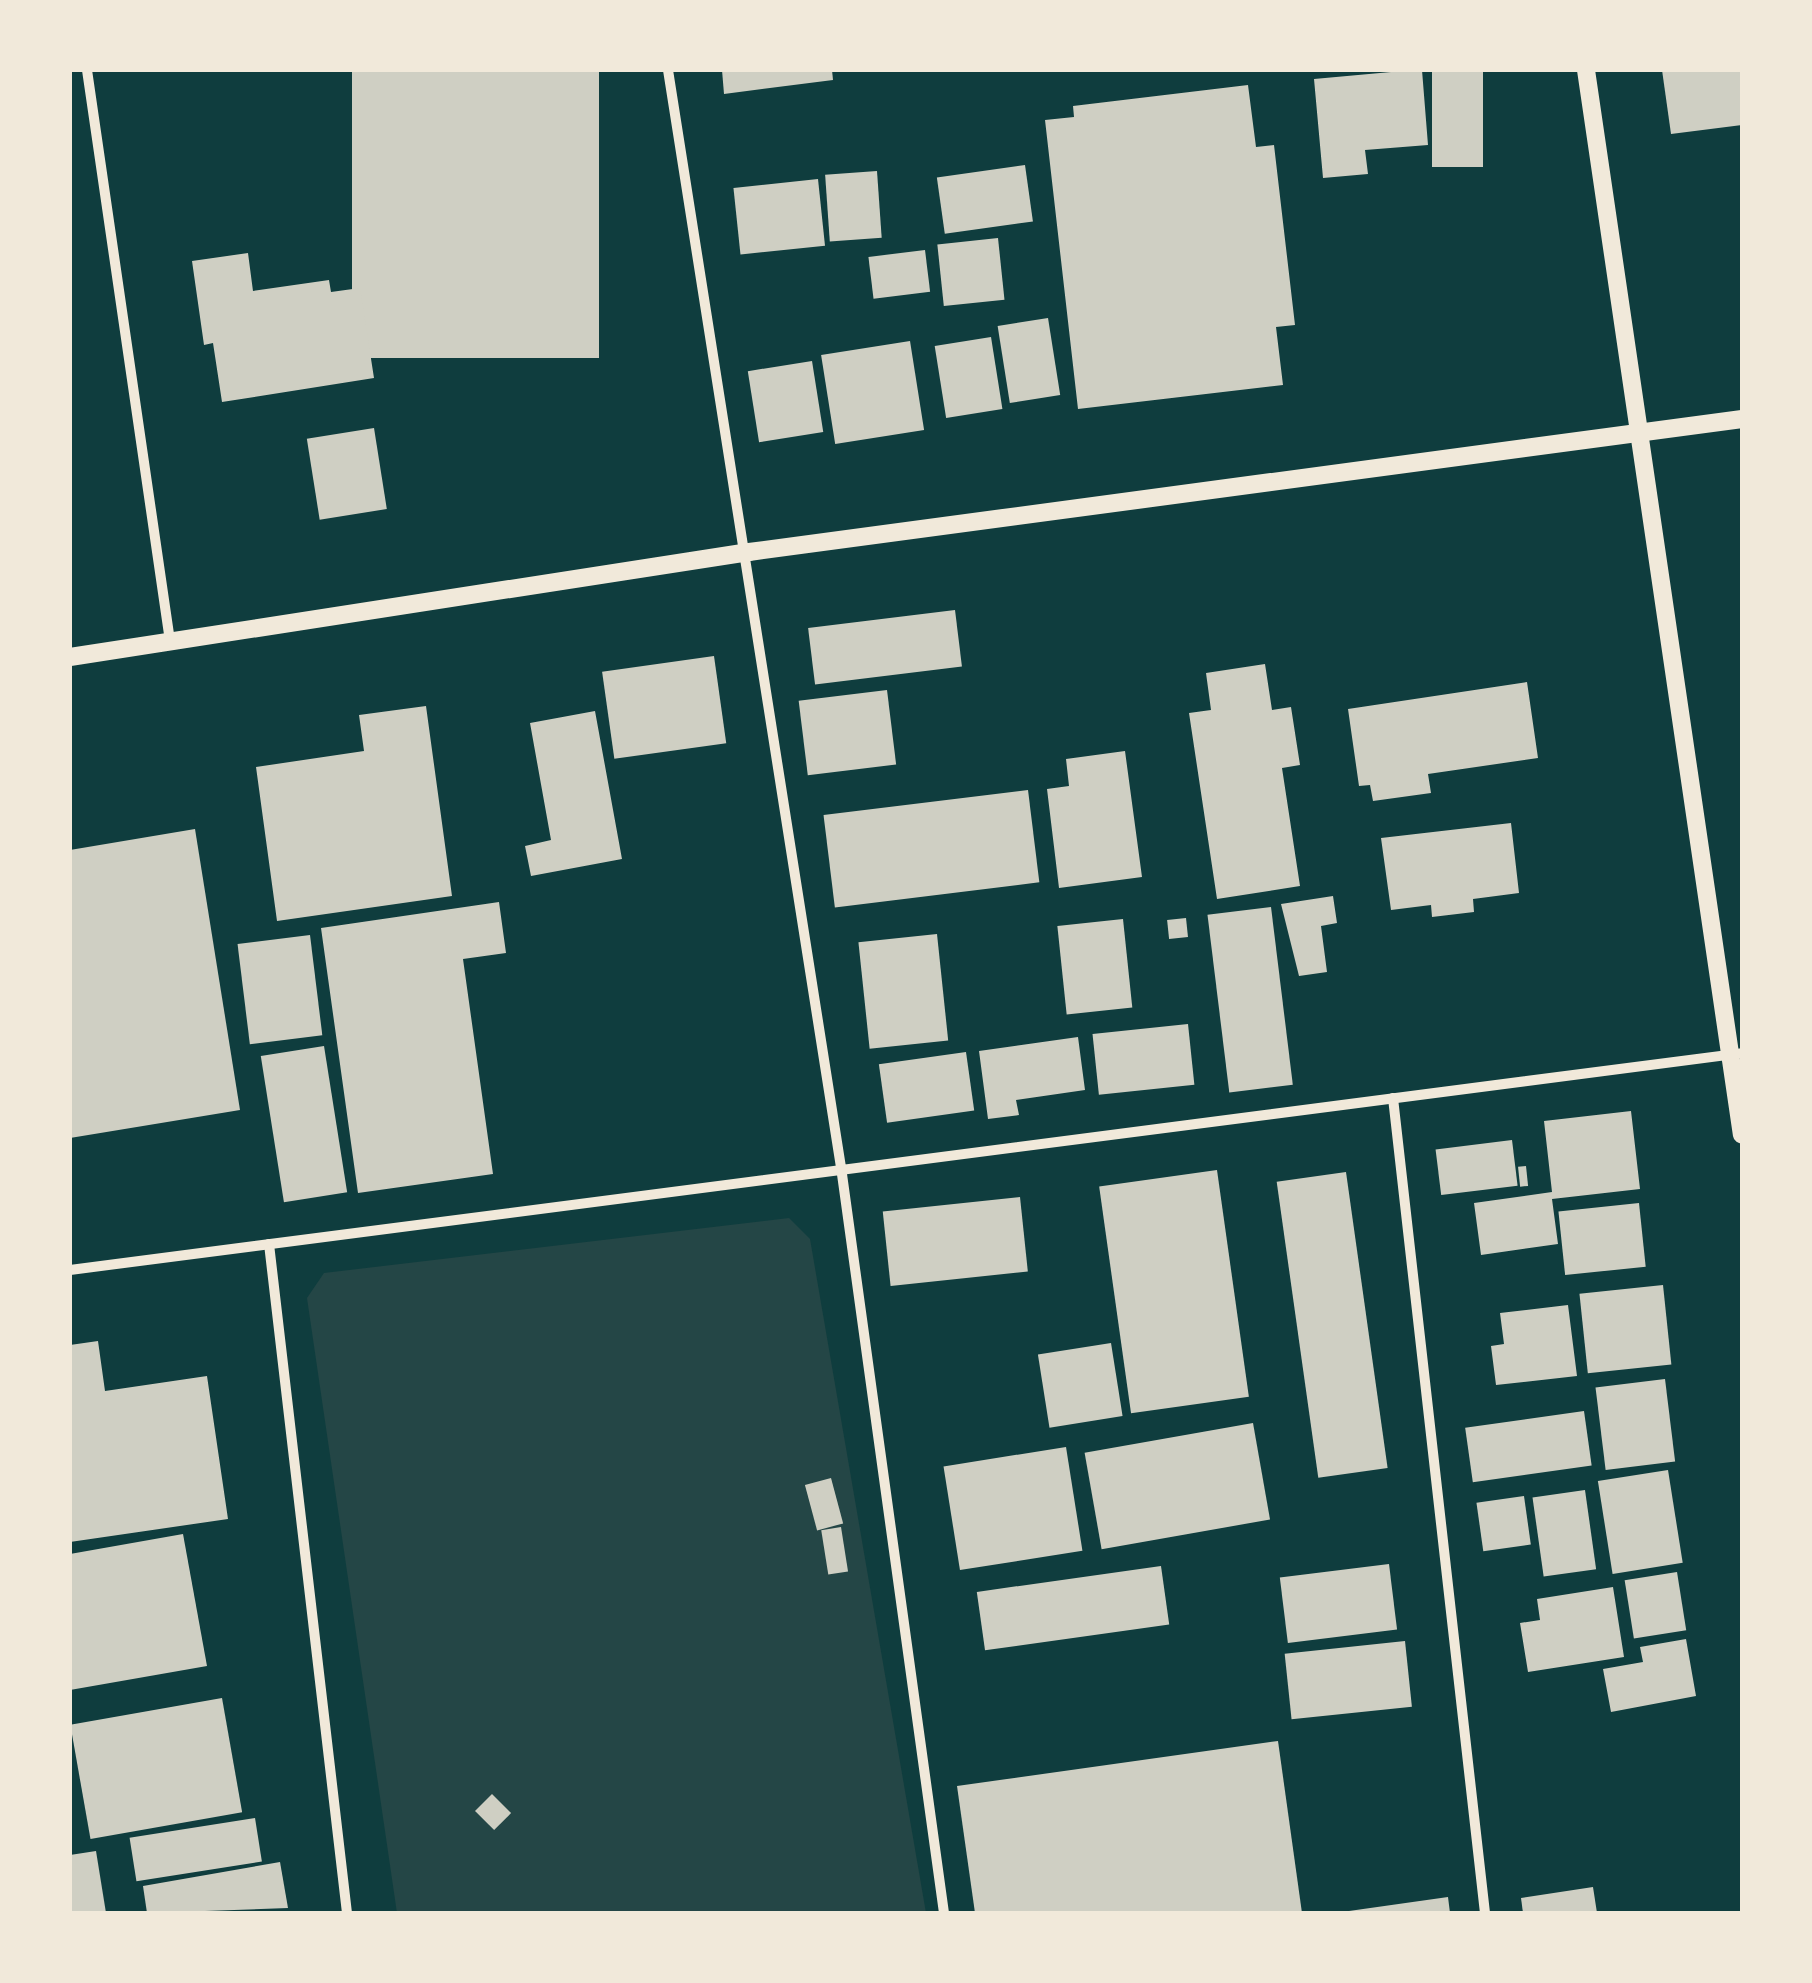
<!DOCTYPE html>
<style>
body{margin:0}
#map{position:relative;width:1812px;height:1983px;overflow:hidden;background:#0f3d3e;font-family:"Space Grotesk",sans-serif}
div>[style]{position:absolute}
.green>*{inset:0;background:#244646}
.building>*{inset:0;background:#cfcfc3;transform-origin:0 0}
.minor>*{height:10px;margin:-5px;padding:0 5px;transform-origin:5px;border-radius:5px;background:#f1e9da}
.tertiary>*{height:18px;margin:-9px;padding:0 9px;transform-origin:9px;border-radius:9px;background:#f1e9da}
span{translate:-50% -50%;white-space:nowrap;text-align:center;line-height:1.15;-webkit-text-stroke:8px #f1e9da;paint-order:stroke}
.frame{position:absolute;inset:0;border:72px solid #f1e9da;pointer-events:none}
</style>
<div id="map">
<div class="green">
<i style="clip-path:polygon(789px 1218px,810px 1239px,926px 1913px,397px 1913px,307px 1298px,324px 1273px)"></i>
</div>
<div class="building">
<i style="left:352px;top:70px;width:247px;height:288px"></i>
<i style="clip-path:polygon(722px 70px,832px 70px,833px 80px,724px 94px)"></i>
<i style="clip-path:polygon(1413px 70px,1422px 70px,1428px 145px,1365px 150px,1368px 174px,1323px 178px,1314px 79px)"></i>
<i style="left:1432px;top:70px;width:51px;height:97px"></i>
<i style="clip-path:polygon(1662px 70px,1742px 70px,1742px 125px,1671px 134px)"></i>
<i style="clip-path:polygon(1248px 85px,1256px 147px,1274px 145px,1295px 325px,1276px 327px,1283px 385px,1078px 409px,1045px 120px,1074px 117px,1073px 106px)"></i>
<i style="left:1025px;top:165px;width:57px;height:89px;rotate:82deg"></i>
<i style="left:877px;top:171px;width:67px;height:52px;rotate:86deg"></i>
<i style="left:818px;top:179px;width:67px;height:85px;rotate:84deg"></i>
<i style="left:998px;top:238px;width:62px;height:61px;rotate:84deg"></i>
<i style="left:925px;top:250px;width:42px;height:57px;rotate:83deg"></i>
<i style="clip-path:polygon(248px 253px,253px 291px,329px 280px,331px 292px,360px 288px,374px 378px,222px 402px,213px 343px,204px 345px,192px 261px)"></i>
<i style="left:1048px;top:318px;width:78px;height:51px;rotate:81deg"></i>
<i style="left:991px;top:337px;width:73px;height:57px;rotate:81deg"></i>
<i style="left:910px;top:341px;width:90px;height:90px;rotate:81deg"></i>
<i style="left:812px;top:361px;width:72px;height:65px;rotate:81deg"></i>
<i style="left:374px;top:428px;width:82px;height:68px;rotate:81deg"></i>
<i style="left:955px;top:610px;width:57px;height:148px;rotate:83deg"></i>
<i style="left:714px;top:656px;width:88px;height:113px;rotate:82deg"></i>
<i style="clip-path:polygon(1265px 664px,1272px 710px,1291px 707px,1300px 765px,1282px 768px,1300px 886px,1217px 899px,1189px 713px,1211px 710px,1206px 673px)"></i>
<i style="clip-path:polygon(1527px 682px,1538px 758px,1428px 774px,1431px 793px,1373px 801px,1370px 785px,1359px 786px,1348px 709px)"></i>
<i style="left:887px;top:690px;width:75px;height:89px;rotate:83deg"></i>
<i style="clip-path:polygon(426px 706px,452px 896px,277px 921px,256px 767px,364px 751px,359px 715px)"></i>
<i style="clip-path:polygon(595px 711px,622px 859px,531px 876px,525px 846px,551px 840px,530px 723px)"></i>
<i style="clip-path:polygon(1125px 751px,1142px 877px,1059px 888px,1047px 789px,1069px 786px,1066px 759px)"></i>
<i style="left:1028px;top:790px;width:93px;height:206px;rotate:83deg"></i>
<i style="clip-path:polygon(1511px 823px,1519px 893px,1473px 899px,1474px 912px,1432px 917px,1431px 905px,1391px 910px,1381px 838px)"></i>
<i style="clip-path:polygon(195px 829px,240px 1110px,70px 1138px,70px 850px)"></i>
<i style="clip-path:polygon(1333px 896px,1337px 923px,1321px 926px,1327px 972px,1299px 976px,1281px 904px)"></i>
<i style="clip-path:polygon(499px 902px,506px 953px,463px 959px,493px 1174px,358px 1193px,321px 928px)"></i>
<i style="left:1271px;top:907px;width:179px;height:64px;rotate:83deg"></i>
<i style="left:1186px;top:918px;width:19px;height:19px;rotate:84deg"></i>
<i style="left:1123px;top:919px;width:89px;height:66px;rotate:84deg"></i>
<i style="left:937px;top:934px;width:107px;height:79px;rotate:84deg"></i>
<i style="left:310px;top:935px;width:101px;height:73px;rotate:83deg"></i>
<i style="left:1188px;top:1024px;width:61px;height:96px;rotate:84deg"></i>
<i style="clip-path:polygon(1078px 1037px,1085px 1090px,1016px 1100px,1019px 1115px,988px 1119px,979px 1051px)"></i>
<i style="left:324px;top:1046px;width:148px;height:64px;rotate:81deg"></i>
<i style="left:966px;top:1052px;width:59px;height:88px;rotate:82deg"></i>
<i style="clip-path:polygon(1631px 1111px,1640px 1189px,1552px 1199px,1558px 1244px,1481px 1255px,1474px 1203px,1552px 1192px,1544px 1121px)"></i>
<i style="left:1512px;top:1140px;width:46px;height:77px;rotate:83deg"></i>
<i style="left:1526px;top:1166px;width:20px;height:8px;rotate:84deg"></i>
<i style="left:1217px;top:1170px;width:229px;height:119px;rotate:82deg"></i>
<i style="left:1346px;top:1172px;width:299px;height:70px;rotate:82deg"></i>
<i style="left:1020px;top:1197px;width:75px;height:138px;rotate:84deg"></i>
<i style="left:1639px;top:1203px;width:64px;height:81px;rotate:84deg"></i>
<i style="left:1663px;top:1285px;width:80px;height:84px;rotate:84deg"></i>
<i style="clip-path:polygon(1568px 1305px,1577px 1376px,1496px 1385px,1491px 1346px,1504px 1344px,1500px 1313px)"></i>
<i style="clip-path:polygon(98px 1341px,105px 1391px,207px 1376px,228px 1519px,70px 1542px,70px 1345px)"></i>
<i style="left:1111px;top:1343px;width:74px;height:74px;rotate:81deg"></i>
<i style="left:1665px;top:1379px;width:83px;height:70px;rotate:83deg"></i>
<i style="left:1584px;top:1411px;width:55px;height:120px;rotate:82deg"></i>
<i style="left:1253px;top:1423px;width:98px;height:171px;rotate:80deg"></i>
<i style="left:1066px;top:1447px;width:105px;height:124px;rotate:81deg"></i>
<i style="left:1668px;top:1470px;width:94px;height:71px;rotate:81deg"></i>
<i style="left:831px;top:1478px;width:47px;height:27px;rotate:75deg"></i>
<i style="left:1585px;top:1490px;width:80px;height:53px;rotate:82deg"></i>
<i style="left:1524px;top:1496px;width:49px;height:48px;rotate:82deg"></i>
<i style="left:841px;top:1527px;width:45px;height:20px;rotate:81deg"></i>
<i style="clip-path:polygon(183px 1534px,207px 1666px,70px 1690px,70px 1554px)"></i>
<i style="left:1389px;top:1564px;width:66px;height:110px;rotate:83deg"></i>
<i style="left:1161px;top:1566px;width:59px;height:186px;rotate:82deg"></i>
<i style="left:1677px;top:1572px;width:59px;height:53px;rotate:81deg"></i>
<i style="clip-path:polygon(1613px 1587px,1624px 1657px,1528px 1672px,1520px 1623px,1540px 1620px,1537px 1599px)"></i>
<i style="clip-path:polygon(1686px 1639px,1696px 1696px,1611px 1712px,1603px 1669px,1643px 1662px,1640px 1647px)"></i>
<i style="left:1405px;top:1641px;width:66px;height:121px;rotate:84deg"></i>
<i style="left:222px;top:1698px;width:116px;height:154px;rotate:80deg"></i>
<i style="clip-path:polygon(1278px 1741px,1302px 1913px,975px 1913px,957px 1786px)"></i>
<i style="left:492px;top:1794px;width:27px;height:24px;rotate:45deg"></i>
<i style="left:255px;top:1818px;width:44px;height:127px;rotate:81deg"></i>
<i style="clip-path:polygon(96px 1851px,106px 1913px,70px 1913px,70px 1855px)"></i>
<i style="clip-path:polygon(280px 1862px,288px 1908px,147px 1913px,143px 1886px)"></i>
<i style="clip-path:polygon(1593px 1887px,1597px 1913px,1523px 1913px,1521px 1898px)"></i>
<i style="clip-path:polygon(1448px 1897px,1450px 1913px,1349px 1913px,1349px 1911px)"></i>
</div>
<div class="minor">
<i style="left:87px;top:70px;width:577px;rotate:81.73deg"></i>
<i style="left:668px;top:70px;width:1111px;rotate:81.04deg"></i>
<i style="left:841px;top:1167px;width:753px;rotate:82.14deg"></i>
<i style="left:1393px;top:1098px;width:820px;rotate:83.56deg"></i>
<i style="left:269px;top:1244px;width:674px;rotate:83.35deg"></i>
<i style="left:70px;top:1270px;width:1686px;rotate:-7.39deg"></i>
</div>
<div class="tertiary">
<i style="left:1586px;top:70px;width:1076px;rotate:81.67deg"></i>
<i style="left:70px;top:657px;width:687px;rotate:-8.79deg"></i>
<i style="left:749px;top:552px;width:1002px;rotate:-7.63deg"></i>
</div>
<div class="frame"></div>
</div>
